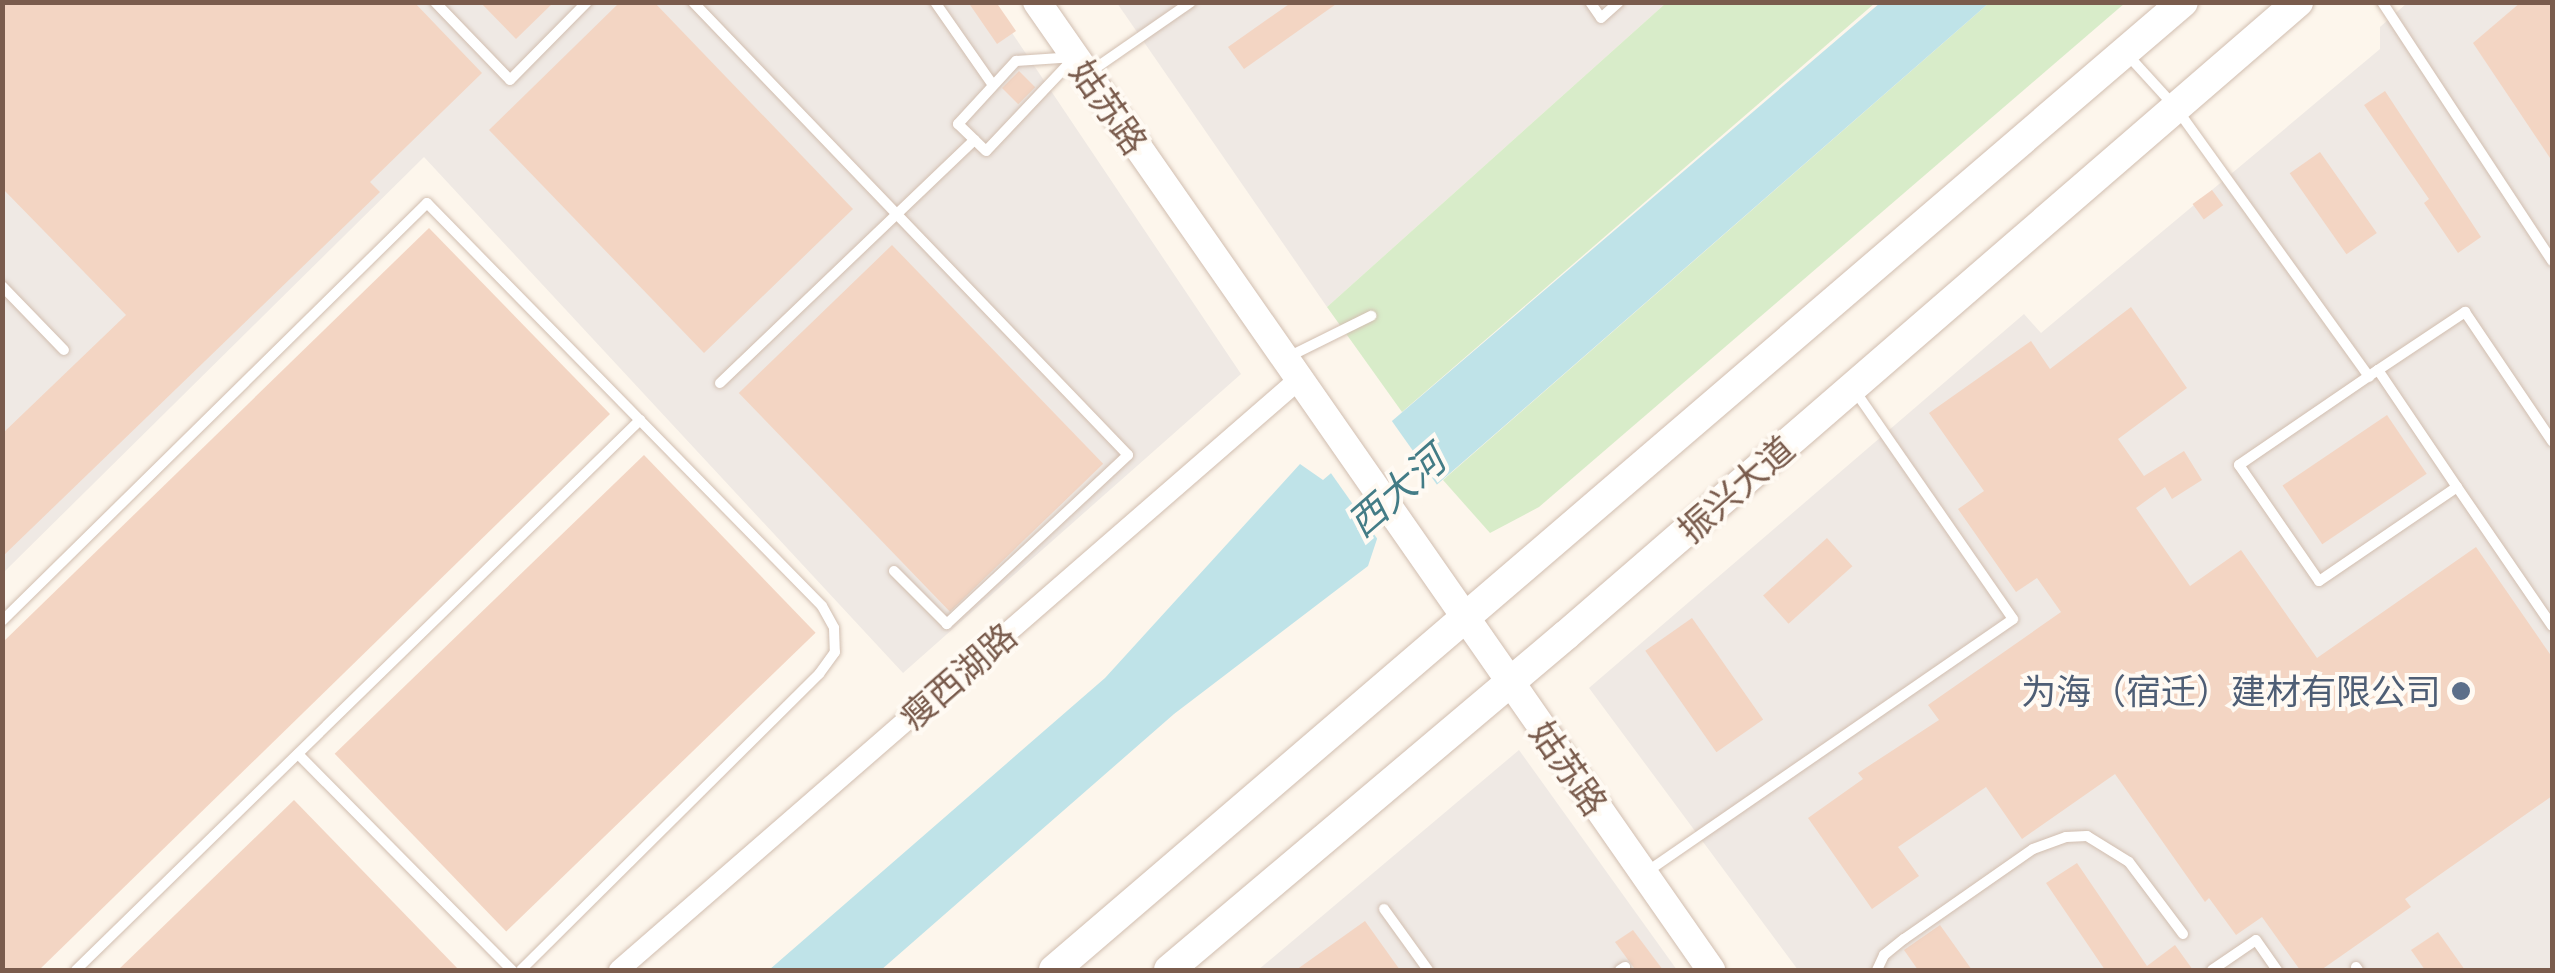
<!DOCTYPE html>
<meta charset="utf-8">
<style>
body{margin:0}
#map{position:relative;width:2555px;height:973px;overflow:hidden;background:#fdf6ec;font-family:"PT Sans Narrow","Noto Sans SC",sans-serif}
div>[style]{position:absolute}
.industrial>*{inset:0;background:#efe9e4}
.green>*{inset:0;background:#d8ecc9}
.water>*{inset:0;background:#bfe3e8}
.pier>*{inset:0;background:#fdf6ec}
.building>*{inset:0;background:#f3d5c3;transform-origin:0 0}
.roads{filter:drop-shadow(0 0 2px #d1beb0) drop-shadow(0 0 2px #d1beb0)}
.service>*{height:10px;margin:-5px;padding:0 5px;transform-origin:5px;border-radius:5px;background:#fff}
.minor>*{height:20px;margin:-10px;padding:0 10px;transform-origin:10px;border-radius:10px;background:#fff}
.tertiary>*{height:28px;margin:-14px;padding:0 14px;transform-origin:14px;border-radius:14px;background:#fff}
.secondary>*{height:30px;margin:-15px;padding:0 15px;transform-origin:15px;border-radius:15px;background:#fff}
.dots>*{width:28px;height:28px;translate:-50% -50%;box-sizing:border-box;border:5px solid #fffaf3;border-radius:50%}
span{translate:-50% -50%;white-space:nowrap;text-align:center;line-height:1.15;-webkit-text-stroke:8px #fffaf3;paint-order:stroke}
.street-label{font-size:35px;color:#7a5c4d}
.service-label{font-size:35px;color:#4e5e75}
.right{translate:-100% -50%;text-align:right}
.water-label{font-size:38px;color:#437c86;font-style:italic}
.frame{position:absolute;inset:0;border:5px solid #7a5c4d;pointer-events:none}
</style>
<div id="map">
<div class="industrial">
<i style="clip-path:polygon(3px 3px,992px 3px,1241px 374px,903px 673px,424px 157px,3px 573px)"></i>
<i style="clip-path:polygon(1117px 3px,1666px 3px,1327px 307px)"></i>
<i style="clip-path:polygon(2407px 3px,2552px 3px,2552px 970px,1798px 970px,1589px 688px,2024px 314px,2041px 333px,2194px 205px,2380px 49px,2380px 27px)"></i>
<i style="clip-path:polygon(1519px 750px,1677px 970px,1258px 970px)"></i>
</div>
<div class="green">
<i style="clip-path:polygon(1666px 3px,1875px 3px,1402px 412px,1327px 307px)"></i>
<i style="clip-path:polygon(1989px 3px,2125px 3px,1539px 507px,1490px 533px,1443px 480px)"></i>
</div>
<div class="water">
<i style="clip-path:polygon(1880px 3px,1989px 3px,1378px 536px,1368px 566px,1174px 714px,881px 970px,769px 970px,1105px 678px,1300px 464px,1323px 480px)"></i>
</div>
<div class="pier">
<i style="clip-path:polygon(1389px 417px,1440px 489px,1381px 544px,1328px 469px)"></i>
</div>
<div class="building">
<i style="clip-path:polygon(2px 2px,414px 2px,482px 73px,370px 182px,380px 192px,2px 557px,2px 434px,126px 315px,2px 188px)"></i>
<i style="clip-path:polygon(480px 2px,554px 2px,516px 39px)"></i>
<i style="clip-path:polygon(620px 2px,654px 2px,853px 209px,704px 353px,489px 130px)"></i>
<i style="clip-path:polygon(968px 2px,996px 2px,1016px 31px,997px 44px)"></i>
<i style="clip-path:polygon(1292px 2px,1339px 2px,1244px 69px,1228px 47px)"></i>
<i style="clip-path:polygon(2521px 2px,2552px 2px,2552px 161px,2473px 43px)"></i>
<i style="left:1019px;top:71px;width:23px;height:24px;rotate:45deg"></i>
<i style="clip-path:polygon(2385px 91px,2481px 237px,2458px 253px,2424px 203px,2429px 199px,2364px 105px)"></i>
<i style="left:2320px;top:152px;width:99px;height:37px;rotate:55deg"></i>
<i style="left:2212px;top:190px;width:19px;height:24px;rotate:54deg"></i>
<i style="clip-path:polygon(429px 228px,610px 414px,39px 970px,2px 970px,2px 643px)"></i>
<i style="left:892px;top:245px;width:304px;height:213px;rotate:46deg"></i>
<i style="clip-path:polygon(2131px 307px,2187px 388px,2118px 439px,2144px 476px,2184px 451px,2202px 480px,2172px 499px,2165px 487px,2136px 508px,2190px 586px,2241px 550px,2317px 658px,2476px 547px,2552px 657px,2552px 796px,2405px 899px,2411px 907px,2321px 970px,2300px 970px,2262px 917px,2236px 935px,2209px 898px,2205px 902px,2115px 774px,2022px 839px,1986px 787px,1898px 847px,1919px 876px,1872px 909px,1808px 818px,1863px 779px,1858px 773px,1939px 720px,1928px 705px,2061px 612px,2037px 578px,2016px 592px,1958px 509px,1984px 491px,1929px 413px,2031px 341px,2050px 369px)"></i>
<i style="left:2387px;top:415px;width:71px;height:126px;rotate:56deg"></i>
<i style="left:644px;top:455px;width:247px;height:430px;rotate:46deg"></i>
<i style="left:1827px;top:538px;width:38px;height:86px;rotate:48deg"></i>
<i style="left:1692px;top:618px;width:124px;height:57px;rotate:55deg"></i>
<i style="clip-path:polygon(294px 800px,459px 970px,118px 970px)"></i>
<i style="clip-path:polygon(2077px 863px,2147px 966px,2175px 945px,2193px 970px,2105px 970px,2046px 883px)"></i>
<i style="clip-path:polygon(1365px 921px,1400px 970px,1296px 970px)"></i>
<i style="clip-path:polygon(1940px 925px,1972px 970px,1918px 970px,1904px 950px)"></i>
<i style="clip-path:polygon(1633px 930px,1663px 970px,1634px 968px,1615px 942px)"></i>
<i style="clip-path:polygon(2438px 932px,2465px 970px,2425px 970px,2411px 950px)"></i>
</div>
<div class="roads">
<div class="service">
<i style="left:435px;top:2px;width:108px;rotate:46.1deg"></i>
<i style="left:510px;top:80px;width:110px;rotate:-45.4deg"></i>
<i style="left:693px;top:2px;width:628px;rotate:46.16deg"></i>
<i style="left:1128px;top:455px;width:248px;rotate:137deg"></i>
<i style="left:947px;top:624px;width:75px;rotate:-135deg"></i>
<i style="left:935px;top:2px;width:101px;rotate:55.1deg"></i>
<i style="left:1590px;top:2px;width:19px;rotate:55deg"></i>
<i style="left:1601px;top:18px;width:24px;rotate:-42deg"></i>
<i style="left:2382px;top:2px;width:310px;rotate:56.7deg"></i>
<i style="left:2126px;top:53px;width:74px;rotate:47.7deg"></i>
<i style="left:2176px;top:108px;width:331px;rotate:54.3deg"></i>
<i style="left:1075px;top:57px;width:129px;rotate:133.4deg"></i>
<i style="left:986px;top:151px;width:39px;rotate:-136deg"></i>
<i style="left:958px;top:124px;width:86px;rotate:-47.4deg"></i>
<i style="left:1016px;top:61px;width:59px;rotate:-3.9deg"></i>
<i style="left:1087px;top:74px;width:126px;rotate:-34.7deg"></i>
<i style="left:2px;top:286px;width:89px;rotate:45.9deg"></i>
<i style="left:1288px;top:357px;width:93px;rotate:-26.3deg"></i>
<i style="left:2378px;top:370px;width:141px;rotate:56deg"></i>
<i style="left:2457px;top:487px;width:167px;rotate:145.7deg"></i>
<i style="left:2319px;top:581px;width:141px;rotate:-124.6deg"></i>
<i style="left:2239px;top:465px;width:168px;rotate:-34.4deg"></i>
<i style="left:2378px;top:370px;width:105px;rotate:-33.7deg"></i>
<i style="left:2465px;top:312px;width:156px;rotate:56deg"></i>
<i style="left:720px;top:383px;width:352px;rotate:-43.7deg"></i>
<i style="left:2457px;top:487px;width:168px;rotate:55.6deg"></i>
<i style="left:2px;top:621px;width:596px;rotate:-44.52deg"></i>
<i style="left:427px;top:203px;width:564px;rotate:45.57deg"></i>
<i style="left:822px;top:606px;width:25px;rotate:61deg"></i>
<i style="left:834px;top:628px;width:24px;rotate:88deg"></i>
<i style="left:835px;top:652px;width:27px;rotate:126deg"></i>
<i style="left:819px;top:674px;width:420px;rotate:135.2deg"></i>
<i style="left:298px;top:754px;width:304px;rotate:45.3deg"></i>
<i style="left:1645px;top:873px;width:447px;rotate:-34.6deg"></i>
<i style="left:2013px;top:619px;width:281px;rotate:-124.7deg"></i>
<i style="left:1384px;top:909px;width:75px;rotate:54.2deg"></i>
<i style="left:2356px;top:967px;width:4px;rotate:56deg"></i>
<i style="left:76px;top:970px;width:788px;rotate:-44.28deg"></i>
<i style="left:1620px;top:970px;width:6px;rotate:-31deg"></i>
<i style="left:1877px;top:970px;width:17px;rotate:-65deg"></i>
<i style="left:1884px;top:955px;width:26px;rotate:-39deg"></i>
<i style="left:1904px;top:939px;width:157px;rotate:-34.9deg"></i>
<i style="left:2033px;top:849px;width:35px;rotate:-20deg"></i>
<i style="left:2066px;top:837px;width:21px;rotate:-3deg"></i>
<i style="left:2087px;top:836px;width:49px;rotate:31.8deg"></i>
<i style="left:2129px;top:862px;width:90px;rotate:53.1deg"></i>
<i style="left:2212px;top:970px;width:53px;rotate:-34.3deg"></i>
<i style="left:2256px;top:940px;width:37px;rotate:55deg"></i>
</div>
<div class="minor">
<i style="left:619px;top:970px;width:898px;rotate:-40.98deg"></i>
</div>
<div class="tertiary">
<i style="left:1037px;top:2px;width:1180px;rotate:55.15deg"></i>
</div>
<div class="secondary">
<i style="left:1054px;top:970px;width:1487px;rotate:-40.61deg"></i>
<i style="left:1169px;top:970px;width:519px;rotate:-40.16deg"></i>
<i style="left:1566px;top:635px;width:968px;rotate:-40.85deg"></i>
</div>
</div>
<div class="dots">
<i style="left:2461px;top:691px;background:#5c6f8a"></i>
</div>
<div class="street-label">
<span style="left:1109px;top:107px;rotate:55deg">姑苏路</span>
<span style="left:1736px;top:489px;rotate:-41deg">振兴大道</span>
<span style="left:958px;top:676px;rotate:-41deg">瘦西湖路</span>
<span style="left:1569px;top:768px;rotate:55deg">姑苏路</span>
</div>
<div class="service-label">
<span class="right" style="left:2441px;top:691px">为海（宿迁）建材有限公司</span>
</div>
<div class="water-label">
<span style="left:1396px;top:491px;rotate:-41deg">西大河</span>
</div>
<div class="frame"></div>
</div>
